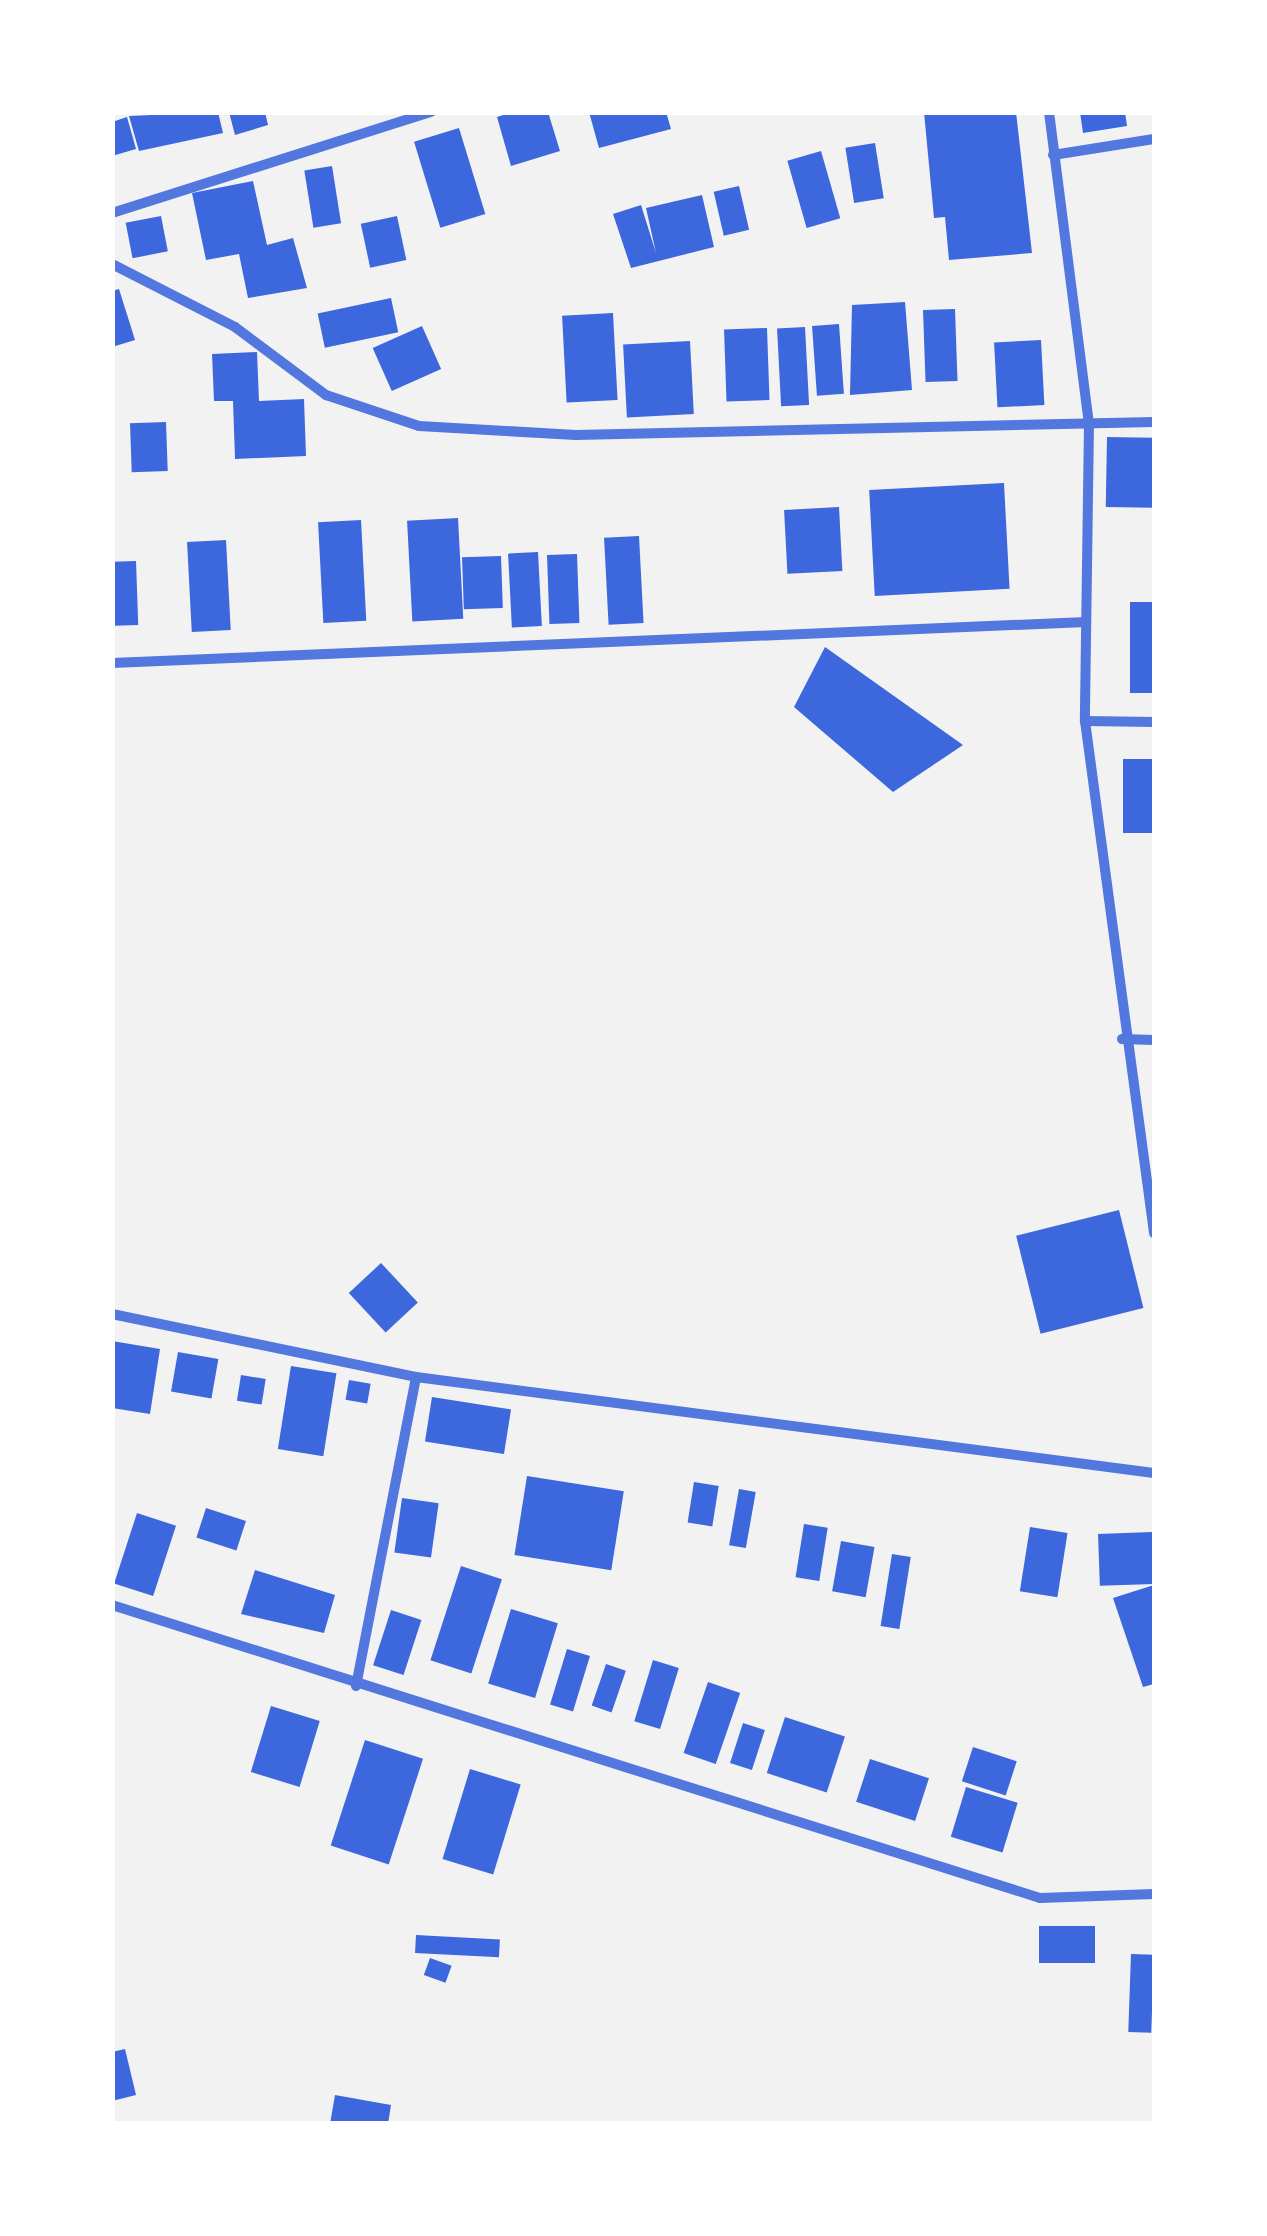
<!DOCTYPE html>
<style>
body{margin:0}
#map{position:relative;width:1267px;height:2236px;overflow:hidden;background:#f2f2f2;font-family:"Golos Text",sans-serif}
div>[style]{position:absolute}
.building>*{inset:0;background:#3d67dc;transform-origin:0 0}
.minor>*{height:10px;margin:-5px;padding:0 5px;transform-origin:5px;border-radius:5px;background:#5277de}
span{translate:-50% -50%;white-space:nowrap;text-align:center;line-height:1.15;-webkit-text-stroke:9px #fff;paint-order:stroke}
.frame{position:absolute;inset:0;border:115px solid #fff;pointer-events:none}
</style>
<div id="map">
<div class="building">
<i style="clip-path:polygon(218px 112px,223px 133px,139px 151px,129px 116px)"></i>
<i style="clip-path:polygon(229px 112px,265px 112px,268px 125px,235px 135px)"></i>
<i style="clip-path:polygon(513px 112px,548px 112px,560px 151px,511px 166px,497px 117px)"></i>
<i style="clip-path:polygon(589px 112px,666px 112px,671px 129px,599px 148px)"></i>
<i style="clip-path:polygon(924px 112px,1016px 112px,1032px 253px,949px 260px,945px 217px,934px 218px)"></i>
<i style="clip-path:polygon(1080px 112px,1125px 112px,1127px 126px,1083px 133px)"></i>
<i style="clip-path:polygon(127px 117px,136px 149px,112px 156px,112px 122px)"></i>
<i style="left:459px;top:128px;width:90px;height:47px;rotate:73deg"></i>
<i style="left:875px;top:143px;width:56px;height:30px;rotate:81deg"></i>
<i style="left:821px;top:151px;width:70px;height:35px;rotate:74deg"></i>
<i style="left:332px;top:166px;width:58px;height:28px;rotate:81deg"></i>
<i style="clip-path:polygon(253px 181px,267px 245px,293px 238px,307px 288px,248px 298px,239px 254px,206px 260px,192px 193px)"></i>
<i style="left:739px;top:186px;width:45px;height:26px;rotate:77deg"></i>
<i style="clip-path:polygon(702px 195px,714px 247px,631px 268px,613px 214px,641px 205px,656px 253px,646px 208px)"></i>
<i style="left:161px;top:216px;width:36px;height:36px;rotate:79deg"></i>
<i style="left:397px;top:216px;width:45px;height:37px;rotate:78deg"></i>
<i style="clip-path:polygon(119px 289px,135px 340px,112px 347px,112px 291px)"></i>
<i style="left:391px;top:298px;width:35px;height:75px;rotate:78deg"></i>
<i style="clip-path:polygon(905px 302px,912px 390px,850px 395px,852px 305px)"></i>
<i style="left:955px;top:309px;width:72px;height:32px;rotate:88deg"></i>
<i style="left:613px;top:313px;width:87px;height:51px;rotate:87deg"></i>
<i style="left:839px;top:324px;width:70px;height:27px;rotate:86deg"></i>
<i style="left:422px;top:326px;width:47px;height:54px;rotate:66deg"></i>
<i style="left:805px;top:327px;width:78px;height:28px;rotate:87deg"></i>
<i style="left:767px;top:328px;width:72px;height:43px;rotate:88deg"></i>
<i style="left:1041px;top:340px;width:65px;height:47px;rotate:87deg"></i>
<i style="left:690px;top:341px;width:73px;height:67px;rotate:87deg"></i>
<i style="clip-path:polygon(257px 352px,259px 401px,304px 399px,306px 456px,235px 459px,233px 401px,214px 401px,212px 354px)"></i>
<i style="left:166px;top:422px;width:49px;height:36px;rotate:88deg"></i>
<i style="left:1107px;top:437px;width:47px;height:70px;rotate:1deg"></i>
<i style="left:1004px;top:483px;width:106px;height:135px;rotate:87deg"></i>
<i style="left:839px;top:507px;width:64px;height:55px;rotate:87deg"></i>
<i style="left:458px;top:518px;width:101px;height:51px;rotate:87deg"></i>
<i style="left:361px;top:520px;width:101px;height:43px;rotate:87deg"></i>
<i style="left:639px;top:536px;width:87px;height:35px;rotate:87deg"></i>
<i style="left:226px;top:540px;width:90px;height:39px;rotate:87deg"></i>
<i style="left:538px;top:552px;width:74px;height:30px;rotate:87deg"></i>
<i style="left:577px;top:554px;width:69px;height:30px;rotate:88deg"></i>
<i style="left:501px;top:556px;width:52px;height:39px;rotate:88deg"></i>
<i style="left:136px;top:561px;width:64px;height:24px;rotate:88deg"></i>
<i style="left:1130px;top:602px;width:24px;height:91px"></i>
<i style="clip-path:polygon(825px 647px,963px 745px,893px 792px,794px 707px)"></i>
<i style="left:1123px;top:759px;width:31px;height:74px"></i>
<i style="left:1119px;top:1210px;width:101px;height:106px;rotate:76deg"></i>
<i style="left:381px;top:1263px;width:54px;height:44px;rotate:47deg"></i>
<i style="clip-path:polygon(112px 1341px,160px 1349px,150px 1414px,112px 1408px)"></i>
<i style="left:178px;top:1352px;width:41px;height:40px;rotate:10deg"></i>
<i style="left:291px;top:1366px;width:46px;height:84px;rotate:9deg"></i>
<i style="left:241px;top:1375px;width:25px;height:26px;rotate:9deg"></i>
<i style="left:349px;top:1380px;width:22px;height:20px;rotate:10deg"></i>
<i style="left:432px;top:1397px;width:80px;height:45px;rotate:9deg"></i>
<i style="left:527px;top:1476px;width:98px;height:80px;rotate:9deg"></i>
<i style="left:694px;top:1482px;width:25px;height:41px;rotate:9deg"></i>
<i style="left:739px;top:1489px;width:17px;height:57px;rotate:10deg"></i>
<i style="left:402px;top:1498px;width:37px;height:55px;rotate:8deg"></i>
<i style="left:206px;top:1508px;width:42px;height:31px;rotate:18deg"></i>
<i style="left:137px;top:1513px;width:41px;height:74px;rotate:18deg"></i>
<i style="left:804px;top:1524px;width:24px;height:54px;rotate:9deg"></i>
<i style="left:1030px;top:1527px;width:38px;height:65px;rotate:9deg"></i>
<i style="left:1152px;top:1532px;width:52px;height:54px;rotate:88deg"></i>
<i style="left:841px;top:1541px;width:34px;height:51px;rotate:10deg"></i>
<i style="left:892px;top:1554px;width:19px;height:73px;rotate:9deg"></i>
<i style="left:461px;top:1566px;width:43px;height:99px;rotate:18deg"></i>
<i style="clip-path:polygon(255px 1570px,335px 1595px,324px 1633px,241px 1614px)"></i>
<i style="clip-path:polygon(1154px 1585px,1154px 1684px,1143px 1687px,1113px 1598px)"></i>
<i style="left:511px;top:1609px;width:49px;height:78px;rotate:17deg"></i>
<i style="left:391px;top:1610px;width:32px;height:58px;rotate:18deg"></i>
<i style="left:567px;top:1649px;width:24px;height:58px;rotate:17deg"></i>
<i style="left:653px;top:1660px;width:27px;height:64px;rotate:17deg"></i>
<i style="left:606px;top:1664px;width:21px;height:44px;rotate:19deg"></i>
<i style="left:708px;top:1682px;width:34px;height:75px;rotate:19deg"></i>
<i style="left:271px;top:1706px;width:51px;height:69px;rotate:17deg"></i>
<i style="left:785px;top:1717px;width:63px;height:59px;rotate:18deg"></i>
<i style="left:743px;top:1723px;width:23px;height:42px;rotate:18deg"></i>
<i style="left:365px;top:1740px;width:61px;height:111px;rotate:18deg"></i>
<i style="left:973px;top:1747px;width:46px;height:36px;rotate:18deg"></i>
<i style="left:870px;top:1759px;width:62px;height:45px;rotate:18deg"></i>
<i style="left:470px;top:1769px;width:53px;height:94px;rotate:17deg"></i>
<i style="left:966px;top:1787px;width:54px;height:52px;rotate:17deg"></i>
<i style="left:1039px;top:1926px;width:56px;height:37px"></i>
<i style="left:416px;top:1935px;width:84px;height:18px;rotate:3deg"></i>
<i style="left:1131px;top:1954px;width:23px;height:78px;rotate:2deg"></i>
<i style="left:430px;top:1958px;width:23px;height:18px;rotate:20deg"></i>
<i style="clip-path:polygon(125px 2049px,136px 2095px,112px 2101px,112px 2052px)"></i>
<i style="clip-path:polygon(335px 2095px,391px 2105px,388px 2124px,330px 2124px)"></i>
</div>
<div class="minor">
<i style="left:1049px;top:112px;width:314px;rotate:82.7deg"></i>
<i style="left:1089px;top:423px;width:298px;rotate:90.8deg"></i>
<i style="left:1085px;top:721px;width:517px;rotate:82.32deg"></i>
<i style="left:1053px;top:155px;width:102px;rotate:-9deg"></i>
<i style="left:112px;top:213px;width:335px;rotate:-17.6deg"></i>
<i style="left:112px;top:264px;width:138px;rotate:27.1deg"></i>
<i style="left:235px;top:327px;width:114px;rotate:36.8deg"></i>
<i style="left:326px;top:395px;width:98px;rotate:18.4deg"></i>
<i style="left:419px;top:426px;width:157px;rotate:3.3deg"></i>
<i style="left:576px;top:435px;width:578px;rotate:-1.29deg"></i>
<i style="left:112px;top:663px;width:975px;rotate:-2.41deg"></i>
<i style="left:1085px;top:721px;width:69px;rotate:0.8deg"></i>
<i style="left:1122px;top:1039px;width:32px;rotate:2deg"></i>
<i style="left:112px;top:1314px;width:310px;rotate:11.7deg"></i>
<i style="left:416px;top:1377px;width:744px;rotate:7.41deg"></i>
<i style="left:112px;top:1605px;width:973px;rotate:17.52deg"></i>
<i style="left:1040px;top:1898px;width:114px;rotate:-2deg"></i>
<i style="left:356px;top:1686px;width:315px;rotate:-79deg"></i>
</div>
<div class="frame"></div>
</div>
